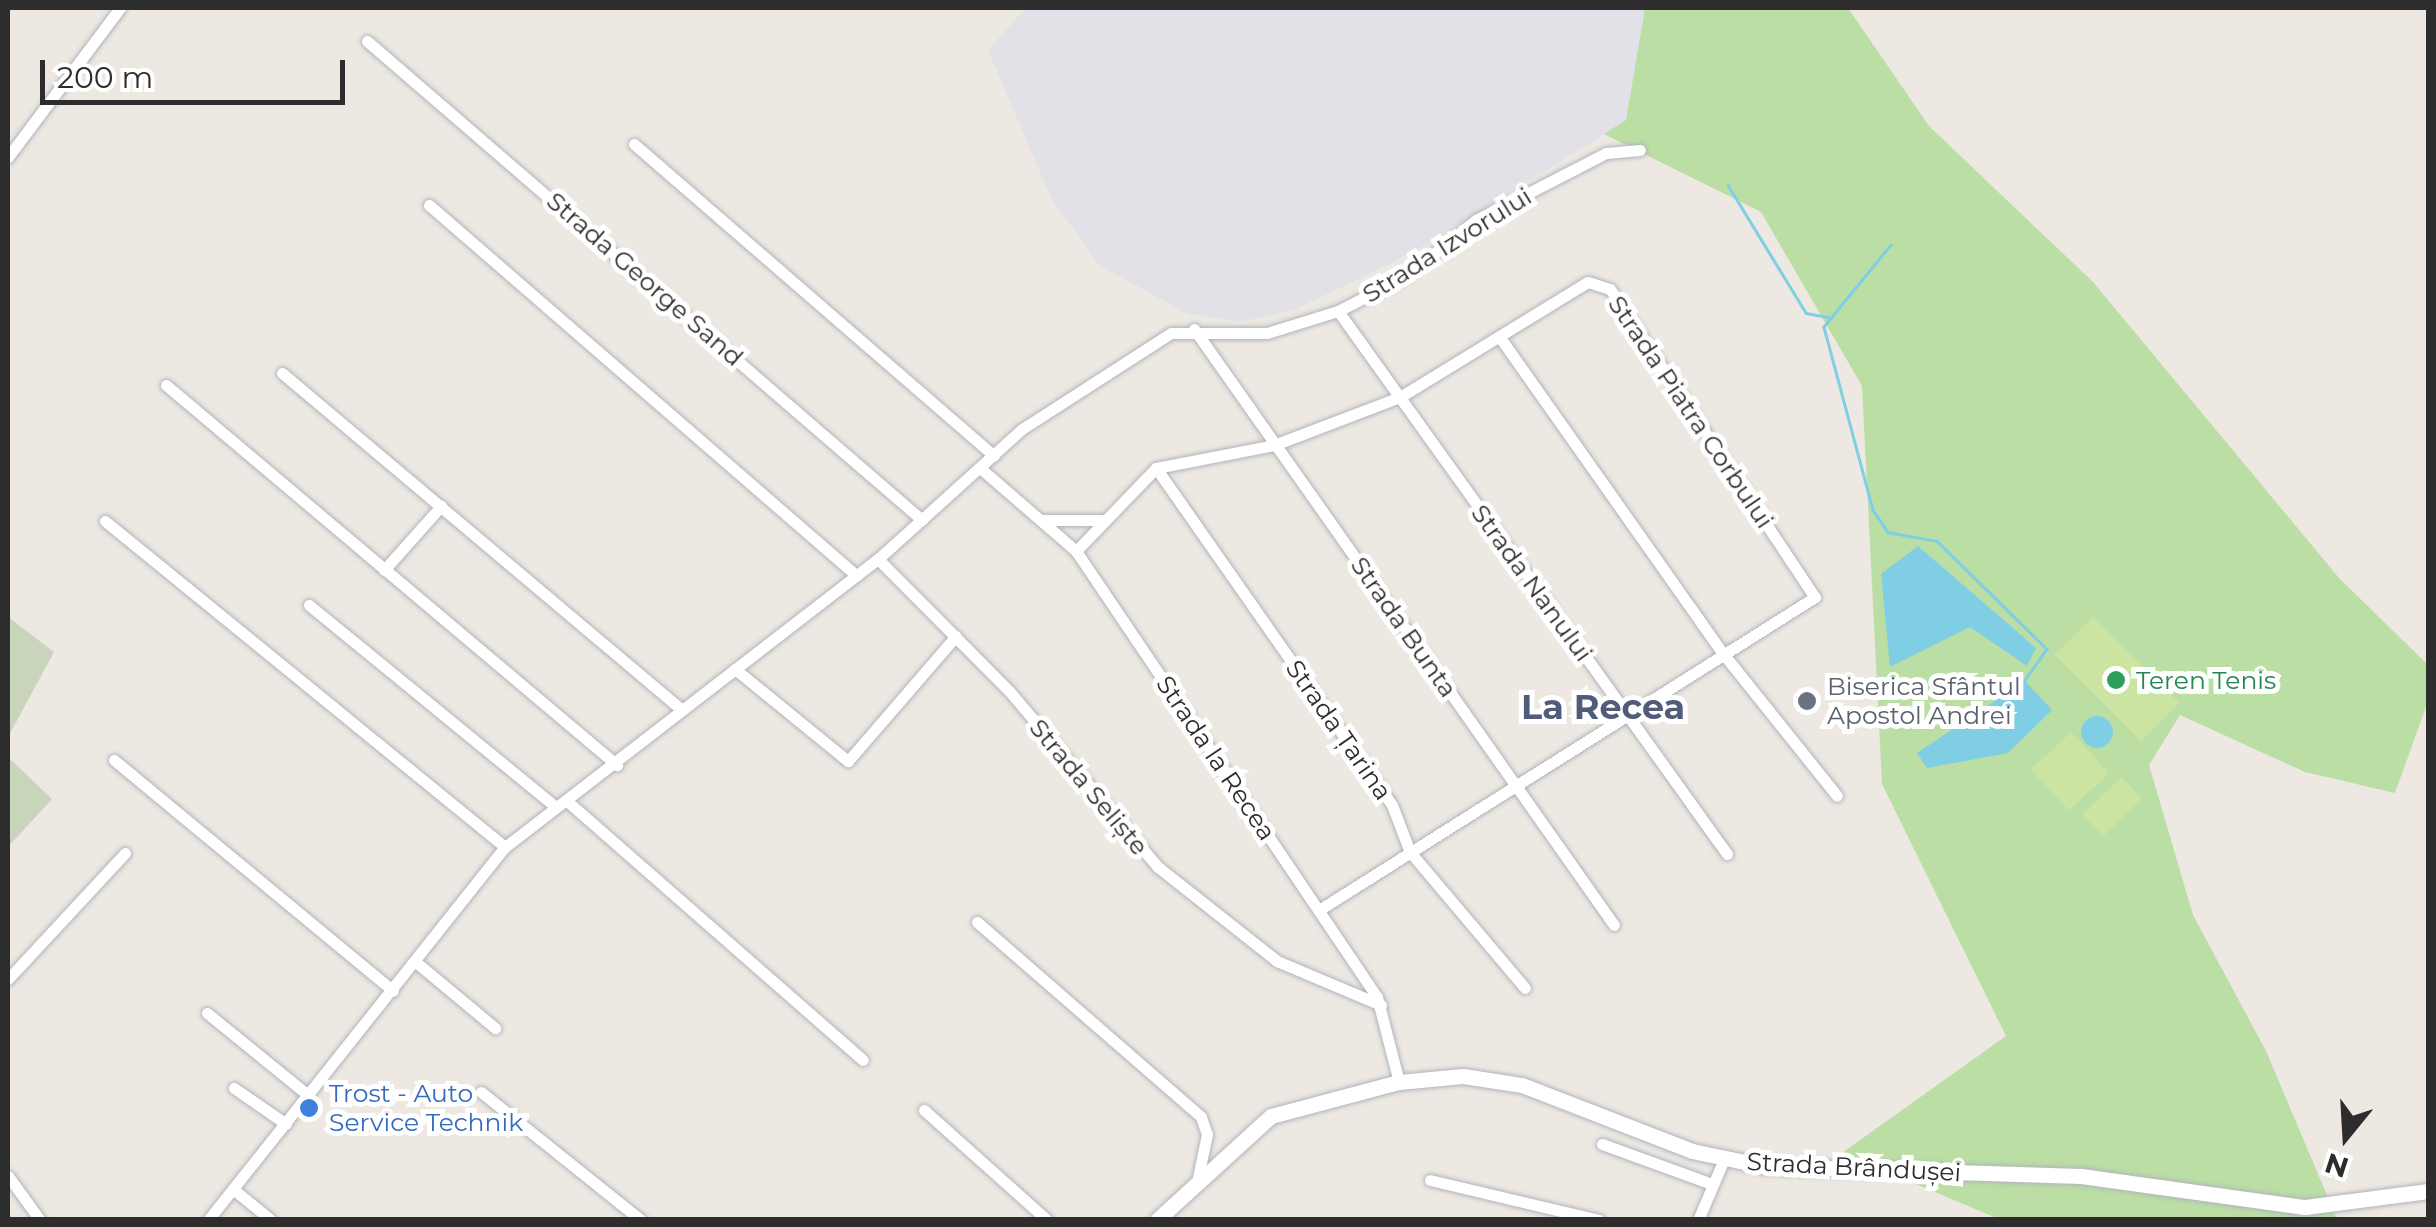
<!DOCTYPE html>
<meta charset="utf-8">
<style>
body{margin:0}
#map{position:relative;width:2436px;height:1227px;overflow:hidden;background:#ede8e2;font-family:Montserrat,sans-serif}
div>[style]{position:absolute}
.industrial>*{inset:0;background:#e2e1e7}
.green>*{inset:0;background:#badea4}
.cemetery>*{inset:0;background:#c9d5ba}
.pitch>*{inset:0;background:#cbe4a1;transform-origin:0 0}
.water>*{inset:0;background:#80cee4}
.round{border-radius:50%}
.stream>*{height:2.5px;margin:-1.25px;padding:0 1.25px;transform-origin:1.25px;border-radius:1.25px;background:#80cee4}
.roads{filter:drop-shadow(0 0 2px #b2b4bc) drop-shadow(0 0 2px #b2b4bc)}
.minor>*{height:11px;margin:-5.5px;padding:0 5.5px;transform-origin:5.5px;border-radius:5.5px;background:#fff}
.secondary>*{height:15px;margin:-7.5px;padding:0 7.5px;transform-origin:7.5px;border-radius:7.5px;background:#fff}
.dots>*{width:28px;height:28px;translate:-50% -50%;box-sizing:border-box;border:5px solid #fff;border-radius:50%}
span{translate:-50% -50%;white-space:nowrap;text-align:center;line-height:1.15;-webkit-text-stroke:10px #fff;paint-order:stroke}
.street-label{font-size:25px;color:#2d2d2d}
.leisure-label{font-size:25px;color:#27864d}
.left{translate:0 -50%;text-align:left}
.worship-label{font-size:25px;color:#5b616d}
.shop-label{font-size:25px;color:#366cbe}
.district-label{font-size:35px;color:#515b7a;font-weight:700}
.frame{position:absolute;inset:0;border:10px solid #2d2d2d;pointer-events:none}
.north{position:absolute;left:2296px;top:1087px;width:100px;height:100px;-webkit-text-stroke:8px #fff;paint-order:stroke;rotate:198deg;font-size:28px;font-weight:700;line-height:40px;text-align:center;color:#2d2d2d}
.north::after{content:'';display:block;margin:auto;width:35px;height:45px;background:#2d2d2d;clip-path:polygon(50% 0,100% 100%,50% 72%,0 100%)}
.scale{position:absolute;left:40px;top:60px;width:305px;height:45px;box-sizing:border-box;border:5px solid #2d2d2d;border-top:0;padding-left:12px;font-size:30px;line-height:35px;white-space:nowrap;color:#2d2d2d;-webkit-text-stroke:8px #fff;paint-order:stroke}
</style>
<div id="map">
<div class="industrial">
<i style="clip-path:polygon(1026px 8px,1645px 8px,1626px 121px,1410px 254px,1294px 310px,1239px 322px,1188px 314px,1099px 265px,1051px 198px,988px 50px)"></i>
</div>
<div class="green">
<i style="clip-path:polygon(1645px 8px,1848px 8px,1929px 126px,2093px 282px,2339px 578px,2428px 665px,2428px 701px,2395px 793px,2305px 772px,2180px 715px,2149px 765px,2193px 915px,2266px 1051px,2337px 1219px,1999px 1219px,1842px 1153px,2006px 1036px,1882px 784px,1862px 386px,1761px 212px,1604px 134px,1626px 120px)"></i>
</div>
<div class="cemetery">
<i style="clip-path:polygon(8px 617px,54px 652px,8px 737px)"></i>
<i style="clip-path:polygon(8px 757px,52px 799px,8px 847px)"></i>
</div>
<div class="pitch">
<i style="left:2093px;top:617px;width:122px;height:54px;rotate:45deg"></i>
<i style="left:2071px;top:732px;width:56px;height:55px;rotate:47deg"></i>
<i style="left:2121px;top:777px;width:30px;height:54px;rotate:46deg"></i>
</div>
<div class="water">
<i style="clip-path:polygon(1918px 546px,2036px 648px,2027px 666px,1970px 627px,1890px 667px,1881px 574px)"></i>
<i style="clip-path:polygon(2025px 681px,2052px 710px,2008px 753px,1927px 768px,1917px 753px)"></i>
<i class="round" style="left:2081px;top:716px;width:32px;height:32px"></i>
</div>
<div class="stream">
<i style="left:1728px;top:185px;width:150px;rotate:58.6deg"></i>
<i style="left:1806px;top:313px;width:22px;rotate:10deg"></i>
<i style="left:1891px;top:245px;width:106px;rotate:129.3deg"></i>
<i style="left:1824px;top:327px;width:189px;rotate:75deg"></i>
<i style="left:1873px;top:510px;width:27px;rotate:56deg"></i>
<i style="left:1888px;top:532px;width:50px;rotate:10.4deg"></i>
<i style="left:1937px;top:541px;width:154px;rotate:44.5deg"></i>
<i style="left:2047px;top:649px;width:39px;rotate:125deg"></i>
</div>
<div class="roads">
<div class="minor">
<i style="left:367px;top:41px;width:733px;rotate:40.8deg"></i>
<i style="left:634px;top:144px;width:476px;rotate:40.9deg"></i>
<i style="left:8px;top:157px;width:186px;rotate:-53.1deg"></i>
<i style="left:429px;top:205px;width:566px;rotate:40.92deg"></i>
<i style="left:1338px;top:311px;width:668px;rotate:54.38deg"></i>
<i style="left:1194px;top:329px;width:729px;rotate:54.83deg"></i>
<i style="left:1501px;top:339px;width:388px;rotate:54.8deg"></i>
<i style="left:1725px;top:656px;width:179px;rotate:51.3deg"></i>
<i style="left:282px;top:373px;width:523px;rotate:40.11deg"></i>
<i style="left:166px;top:385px;width:590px;rotate:40.12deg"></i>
<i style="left:980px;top:468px;width:127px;rotate:40.8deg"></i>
<i style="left:1076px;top:551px;width:538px;rotate:55.99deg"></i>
<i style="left:1377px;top:997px;width:88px;rotate:75.5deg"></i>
<i style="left:1156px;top:468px;width:411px;rotate:55deg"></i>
<i style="left:1392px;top:805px;width:50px;rotate:69deg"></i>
<i style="left:1410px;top:852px;width:178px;rotate:49.8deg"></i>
<i style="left:1043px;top:520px;width:60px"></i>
<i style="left:105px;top:521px;width:516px;rotate:39.18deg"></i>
<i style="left:1076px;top:551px;width:115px;rotate:-46.1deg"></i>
<i style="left:1156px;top:468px;width:120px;rotate:-11deg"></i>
<i style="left:1274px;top:445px;width:135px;rotate:-20.9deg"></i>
<i style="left:1400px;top:397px;width:220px;rotate:-31.5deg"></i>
<i style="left:1588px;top:282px;width:23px;rotate:18deg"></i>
<i style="left:1610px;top:289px;width:370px;rotate:56.4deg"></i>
<i style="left:1815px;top:597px;width:587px;rotate:147.75deg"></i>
<i style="left:878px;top:559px;width:187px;rotate:45.2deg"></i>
<i style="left:1010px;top:692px;width:229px;rotate:49.8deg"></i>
<i style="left:1158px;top:867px;width:152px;rotate:38.3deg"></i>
<i style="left:1277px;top:961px;width:113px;rotate:22.9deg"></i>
<i style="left:384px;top:570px;width:86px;rotate:-48.3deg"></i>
<i style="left:309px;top:605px;width:319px;rotate:39.3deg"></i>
<i style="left:735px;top:669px;width:146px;rotate:39.2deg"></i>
<i style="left:848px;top:761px;width:165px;rotate:-49.2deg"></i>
<i style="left:114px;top:760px;width:362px;rotate:39.6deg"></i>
<i style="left:567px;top:801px;width:393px;rotate:41.2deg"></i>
<i style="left:977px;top:922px;width:297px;rotate:41deg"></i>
<i style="left:1201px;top:1117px;width:18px;rotate:71deg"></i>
<i style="left:1207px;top:1134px;width:44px;rotate:101.8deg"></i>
<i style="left:417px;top:963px;width:102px;rotate:39.8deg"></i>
<i style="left:8px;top:979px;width:172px;rotate:-47.1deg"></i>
<i style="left:207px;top:1013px;width:132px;rotate:39.1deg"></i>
<i style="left:234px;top:1088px;width:63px;rotate:34.7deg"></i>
<i style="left:481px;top:1092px;width:205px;rotate:38.7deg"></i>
<i style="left:924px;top:1110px;width:165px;rotate:41.8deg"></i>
<i style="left:1602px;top:1144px;width:117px;rotate:20deg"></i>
<i style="left:8px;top:1176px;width:54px;rotate:54deg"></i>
<i style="left:1430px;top:1180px;width:174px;rotate:13.3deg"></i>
<i style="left:233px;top:1189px;width:49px;rotate:39.2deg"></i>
<i style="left:208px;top:1220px;width:477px;rotate:-51.5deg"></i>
<i style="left:505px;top:847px;width:471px;rotate:-37.7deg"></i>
<i style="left:878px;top:559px;width:194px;rotate:-42.1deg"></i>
<i style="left:1022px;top:429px;width:177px;rotate:-32.8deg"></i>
<i style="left:1171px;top:333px;width:96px"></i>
<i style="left:1267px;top:333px;width:74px;rotate:-17.2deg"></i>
<i style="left:1338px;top:311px;width:76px;rotate:-27.2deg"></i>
<i style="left:1406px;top:276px;width:90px;rotate:-38.7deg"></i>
<i style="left:1476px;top:220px;width:146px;rotate:-27.3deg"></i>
<i style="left:1606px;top:153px;width:34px;rotate:-5deg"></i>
<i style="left:1698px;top:1220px;width:66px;rotate:-66.9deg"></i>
</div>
<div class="secondary">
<i style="left:1157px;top:1220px;width:154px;rotate:-42.4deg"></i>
<i style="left:1271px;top:1116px;width:132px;rotate:-14.9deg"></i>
<i style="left:1399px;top:1082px;width:64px;rotate:-5.4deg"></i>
<i style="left:1463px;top:1076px;width:60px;rotate:8.7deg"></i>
<i style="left:1522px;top:1085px;width:182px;rotate:21.2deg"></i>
<i style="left:1692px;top:1151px;width:74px;rotate:11.8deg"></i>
<i style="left:1764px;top:1166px;width:317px;rotate:1.8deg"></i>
<i style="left:2081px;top:1176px;width:226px;rotate:7.9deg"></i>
<i style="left:2305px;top:1207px;width:124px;rotate:-7.4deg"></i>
</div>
</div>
<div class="dots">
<i style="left:2116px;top:680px;background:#2e9e5b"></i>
<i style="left:1807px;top:701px;background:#6b7280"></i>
<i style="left:309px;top:1108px;background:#3f7fe0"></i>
</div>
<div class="street-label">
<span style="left:1447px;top:245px;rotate:-32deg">Strada Izvorului</span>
<span style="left:645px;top:279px;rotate:41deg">Strada George Sand</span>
<span style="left:1691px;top:412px;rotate:56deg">Strada Piatra Corbului</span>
<span style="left:1532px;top:583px;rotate:54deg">Strada Nanului</span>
<span style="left:1404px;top:627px;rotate:55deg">Strada Bunta</span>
<span style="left:1339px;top:730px;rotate:55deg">Strada Țarina</span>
<span style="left:1216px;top:758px;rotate:56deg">Strada la Recea</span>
<span style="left:1089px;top:787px;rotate:50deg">Strada Seliște</span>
<span style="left:1854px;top:1167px;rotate:3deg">Strada Brândușei</span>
</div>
<div class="leisure-label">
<span class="left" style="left:2136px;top:680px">Teren Tenis</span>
</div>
<div class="worship-label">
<span class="left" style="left:1827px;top:701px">Biserica Sfântul<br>Apostol Andrei</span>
</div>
<div class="shop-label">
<span class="left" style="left:329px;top:1108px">Trost - Auto<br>Service Technik</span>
</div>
<div class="district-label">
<span style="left:1603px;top:707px">La Recea</span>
</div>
<div class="frame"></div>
<div class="north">N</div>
<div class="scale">200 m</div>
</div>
